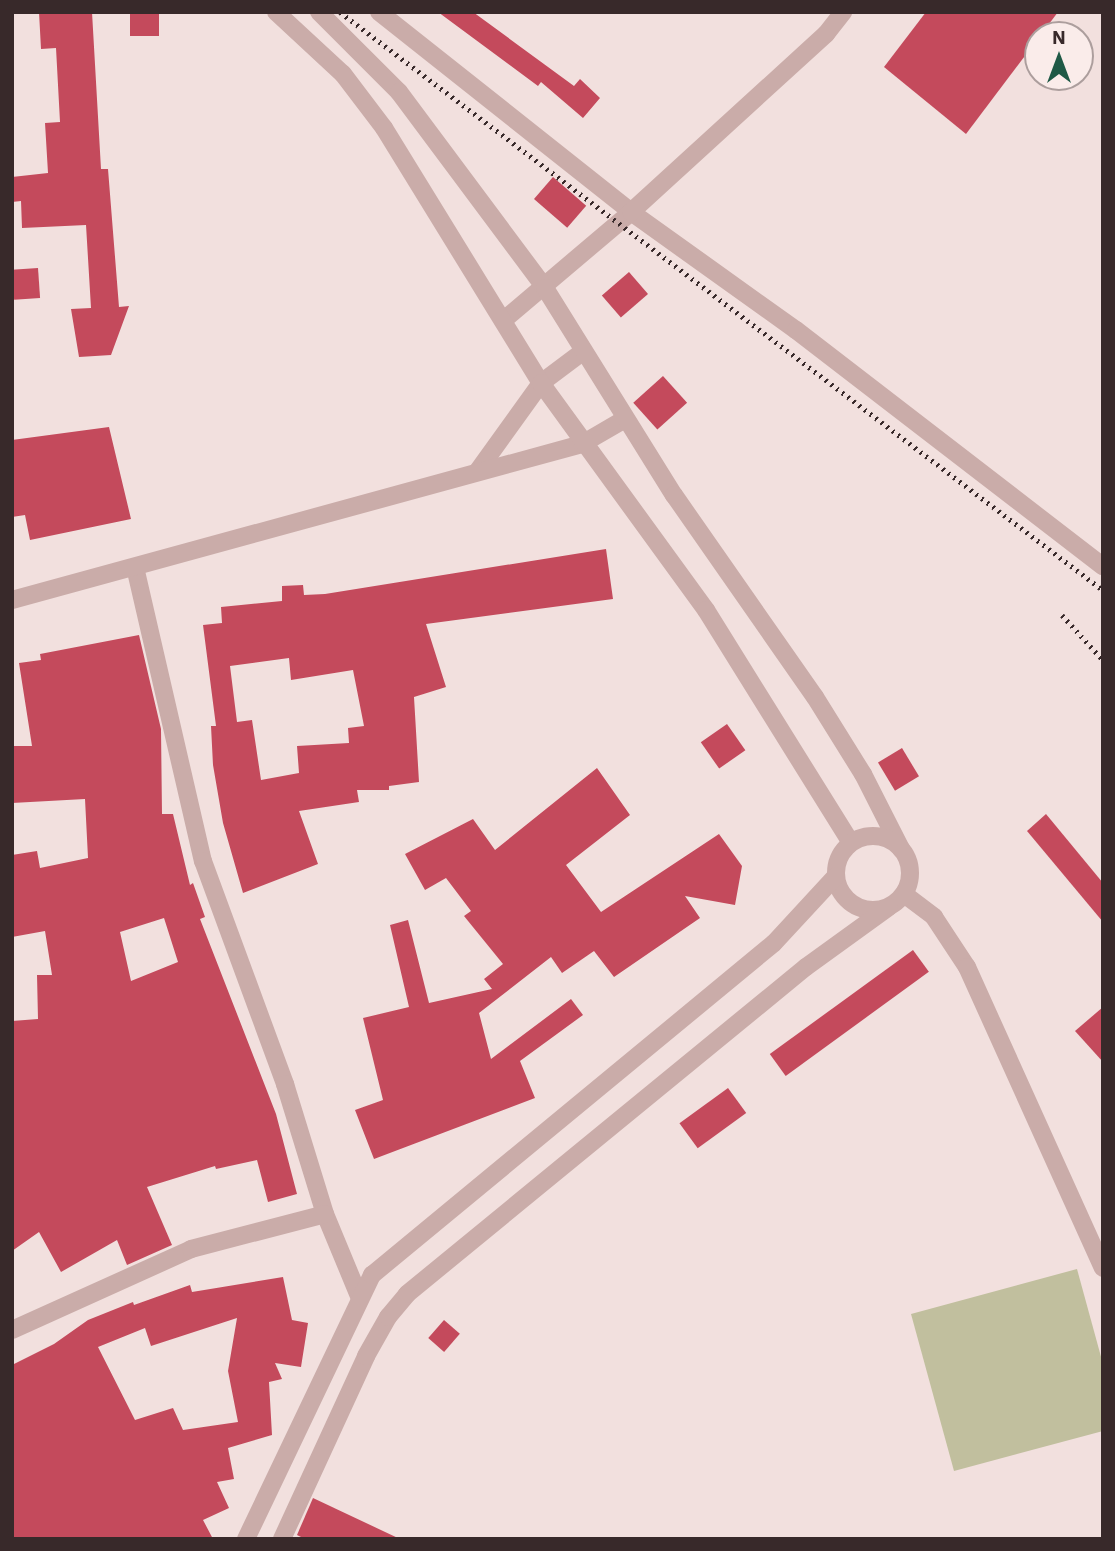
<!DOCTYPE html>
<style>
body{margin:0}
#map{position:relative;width:1115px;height:1551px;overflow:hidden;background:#f2e0de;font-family:"IBM Plex Sans",sans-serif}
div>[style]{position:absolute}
.green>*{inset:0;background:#c1bf9e}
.building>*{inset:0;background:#c44a5c;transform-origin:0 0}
.minor>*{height:18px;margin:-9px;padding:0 9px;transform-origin:9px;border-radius:9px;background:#caaca9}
.tertiary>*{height:18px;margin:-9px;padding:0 9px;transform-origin:9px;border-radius:9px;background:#caaca9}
.tertiary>.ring{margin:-9px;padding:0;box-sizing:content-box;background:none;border:18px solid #caaca9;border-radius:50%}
.rail>*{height:5px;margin-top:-2.5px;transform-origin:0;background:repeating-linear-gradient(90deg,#38292a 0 2px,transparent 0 7px)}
span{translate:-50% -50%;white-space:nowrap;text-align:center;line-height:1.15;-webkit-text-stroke:7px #faecea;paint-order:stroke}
.frame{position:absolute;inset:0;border:14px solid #38292a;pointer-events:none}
.north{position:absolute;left:1024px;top:21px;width:70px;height:70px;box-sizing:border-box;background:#faecea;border:2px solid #ac9e9d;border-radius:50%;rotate:0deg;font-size:19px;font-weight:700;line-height:28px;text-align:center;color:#38292a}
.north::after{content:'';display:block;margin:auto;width:24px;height:32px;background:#1f5946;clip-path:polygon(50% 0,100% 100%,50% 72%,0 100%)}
</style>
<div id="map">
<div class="green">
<i style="clip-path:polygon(1077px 1269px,1103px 1364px,1103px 1431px,954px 1471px,911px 1314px)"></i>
</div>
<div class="building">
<i style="clip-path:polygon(39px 12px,92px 12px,101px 169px,108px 169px,119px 307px,129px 306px,111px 355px,79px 357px,71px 309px,91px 308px,86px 225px,22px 228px,21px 201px,12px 202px,12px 177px,48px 173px,45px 123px,60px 122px,56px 48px,41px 49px)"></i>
<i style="left:130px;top:12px;width:29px;height:24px"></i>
<i style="clip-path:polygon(438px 12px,473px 12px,574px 86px,580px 79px,600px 98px,583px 118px,541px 82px,538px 86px)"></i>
<i style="clip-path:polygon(926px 12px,1058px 12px,966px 134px,884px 67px)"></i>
<i style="left:553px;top:177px;width:44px;height:29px;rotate:41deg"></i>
<i style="left:38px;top:268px;width:30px;height:26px;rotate:86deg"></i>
<i style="left:629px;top:272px;width:29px;height:36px;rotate:49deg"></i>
<i style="left:663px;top:376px;width:36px;height:40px;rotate:48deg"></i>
<i style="clip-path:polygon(109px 427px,131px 519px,30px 540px,25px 515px,12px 517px,12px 440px)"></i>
<i style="clip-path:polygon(evenodd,606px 549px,613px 599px,426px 624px,446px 687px,414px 697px,419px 782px,389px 786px,389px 790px,357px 790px,359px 802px,299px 811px,318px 864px,243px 893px,223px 823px,213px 765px,211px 726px,216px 726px,203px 625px,222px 623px,221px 607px,282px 601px,282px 586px,303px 585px,304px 595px,325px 594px,606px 549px,289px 658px,291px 680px,353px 670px,364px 726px,348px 728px,349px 743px,297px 746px,299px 773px,261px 780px,252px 720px,237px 722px,230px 666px,289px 658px)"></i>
<i style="clip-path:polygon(evenodd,139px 635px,161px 729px,162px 814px,173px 814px,190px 885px,193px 883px,205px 917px,200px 919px,276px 1114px,297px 1194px,268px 1202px,257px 1160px,216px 1169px,215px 1166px,147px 1187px,172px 1245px,127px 1265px,117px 1240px,61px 1272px,39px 1232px,12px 1251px,12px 1021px,38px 1019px,37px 975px,52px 975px,45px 931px,12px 937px,12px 855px,37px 851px,40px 868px,88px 858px,85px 799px,12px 803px,12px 746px,32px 746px,19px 663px,41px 660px,40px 654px,139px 635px,164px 918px,178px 962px,131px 981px,120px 932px,164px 918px)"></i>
<i style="left:727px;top:724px;width:32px;height:32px;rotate:55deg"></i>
<i style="left:902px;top:748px;width:33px;height:28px;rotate:59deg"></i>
<i style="clip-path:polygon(597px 768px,630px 815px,566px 865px,601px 912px,719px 834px,742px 866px,735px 905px,685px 896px,700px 918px,614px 977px,594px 951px,562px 973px,551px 957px,479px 1013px,491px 1059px,571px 999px,583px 1015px,520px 1061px,535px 1098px,374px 1159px,355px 1110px,383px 1100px,363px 1018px,409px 1007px,390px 925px,408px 920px,429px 1003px,492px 989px,484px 979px,503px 964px,464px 916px,471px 911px,446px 878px,425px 890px,405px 854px,473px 819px,495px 850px)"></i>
<i style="clip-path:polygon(1046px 814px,1103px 883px,1103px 922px,1027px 831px)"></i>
<i style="left:913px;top:950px;width:27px;height:177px;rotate:54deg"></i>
<i style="clip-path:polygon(1103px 1007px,1103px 1062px,1075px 1031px)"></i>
<i style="left:728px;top:1088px;width:31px;height:60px;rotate:54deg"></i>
<i style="clip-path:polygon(evenodd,283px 1277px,292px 1320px,308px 1323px,301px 1367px,275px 1363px,282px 1379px,269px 1382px,272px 1435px,228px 1448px,234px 1479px,217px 1482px,229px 1508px,203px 1520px,213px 1539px,12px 1539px,12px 1365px,54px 1344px,88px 1320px,133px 1302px,134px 1305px,190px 1285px,192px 1292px,283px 1277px,237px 1318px,228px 1371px,238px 1422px,183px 1430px,173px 1408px,135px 1420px,98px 1347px,145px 1328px,151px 1346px,237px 1318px)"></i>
<i style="left:444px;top:1320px;width:21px;height:24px;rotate:41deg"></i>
<i style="clip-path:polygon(313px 1498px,400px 1539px,305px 1539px,297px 1535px)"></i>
</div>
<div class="minor">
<i style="left:379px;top:12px;width:322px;rotate:38.4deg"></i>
<i style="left:631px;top:212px;width:203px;rotate:35.6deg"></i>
<i style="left:796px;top:330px;width:387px;rotate:37.6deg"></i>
<i style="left:505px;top:319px;width:165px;rotate:-40.3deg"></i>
<i style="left:631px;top:212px;width:264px;rotate:-42.4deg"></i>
<i style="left:826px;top:34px;width:28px;rotate:-52deg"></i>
<i style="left:477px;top:472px;width:110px;rotate:-54.3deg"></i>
<i style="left:541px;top:383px;width:50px;rotate:-36.9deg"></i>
<i style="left:135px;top:567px;width:302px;rotate:77deg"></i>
<i style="left:203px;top:861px;width:238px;rotate:69.8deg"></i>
<i style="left:285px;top:1084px;width:136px;rotate:72.9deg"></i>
<i style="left:325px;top:1214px;width:89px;rotate:67.5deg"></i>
<i style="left:12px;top:600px;width:591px;rotate:-15.31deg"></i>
<i style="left:582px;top:444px;width:50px;rotate:-30.2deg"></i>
<i style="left:904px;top:894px;width:38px;rotate:37deg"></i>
<i style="left:934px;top:917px;width:60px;rotate:56.6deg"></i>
<i style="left:967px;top:967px;width:330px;rotate:65.7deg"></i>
<i style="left:12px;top:1330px;width:196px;rotate:-24.3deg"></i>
<i style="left:191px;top:1249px;width:138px;rotate:-14.6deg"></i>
</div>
<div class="tertiary">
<i style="left:276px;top:12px;width:91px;rotate:42.8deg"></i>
<i style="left:343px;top:74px;width:68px;rotate:52.8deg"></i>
<i style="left:384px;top:128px;width:299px;rotate:58.4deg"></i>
<i style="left:541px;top:383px;width:281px;rotate:54deg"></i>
<i style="left:706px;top:610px;width:274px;rotate:58.1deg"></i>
<i style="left:319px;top:12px;width:113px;rotate:45deg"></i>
<i style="left:399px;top:92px;width:244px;rotate:53.3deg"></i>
<i style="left:545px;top:288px;width:244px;rotate:58.1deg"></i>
<i style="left:674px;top:495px;width:246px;rotate:55.1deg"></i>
<i style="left:815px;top:697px;width:91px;rotate:58.1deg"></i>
<i style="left:863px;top:774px;width:84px;rotate:63.1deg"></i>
<i class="ring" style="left:836px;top:836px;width:56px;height:56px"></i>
<i style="left:246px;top:1539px;width:293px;rotate:-64.5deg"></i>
<i style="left:372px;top:1275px;width:521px;rotate:-39.55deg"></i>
<i style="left:774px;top:943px;width:91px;rotate:-47.2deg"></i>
<i style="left:282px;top:1539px;width:201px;rotate:-65.3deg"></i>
<i style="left:366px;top:1356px;width:45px;rotate:-60.6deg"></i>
<i style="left:388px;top:1317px;width:30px;rotate:-50deg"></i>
<i style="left:407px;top:1294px;width:516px;rotate:-39.34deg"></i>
<i style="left:806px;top:967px;width:102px;rotate:-35.9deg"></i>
</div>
<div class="rail">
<i style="left:340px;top:12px;width:957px;rotate:37.15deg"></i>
<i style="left:1062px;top:615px;width:61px;rotate:47.7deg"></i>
</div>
<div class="frame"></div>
<div class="north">N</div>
</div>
